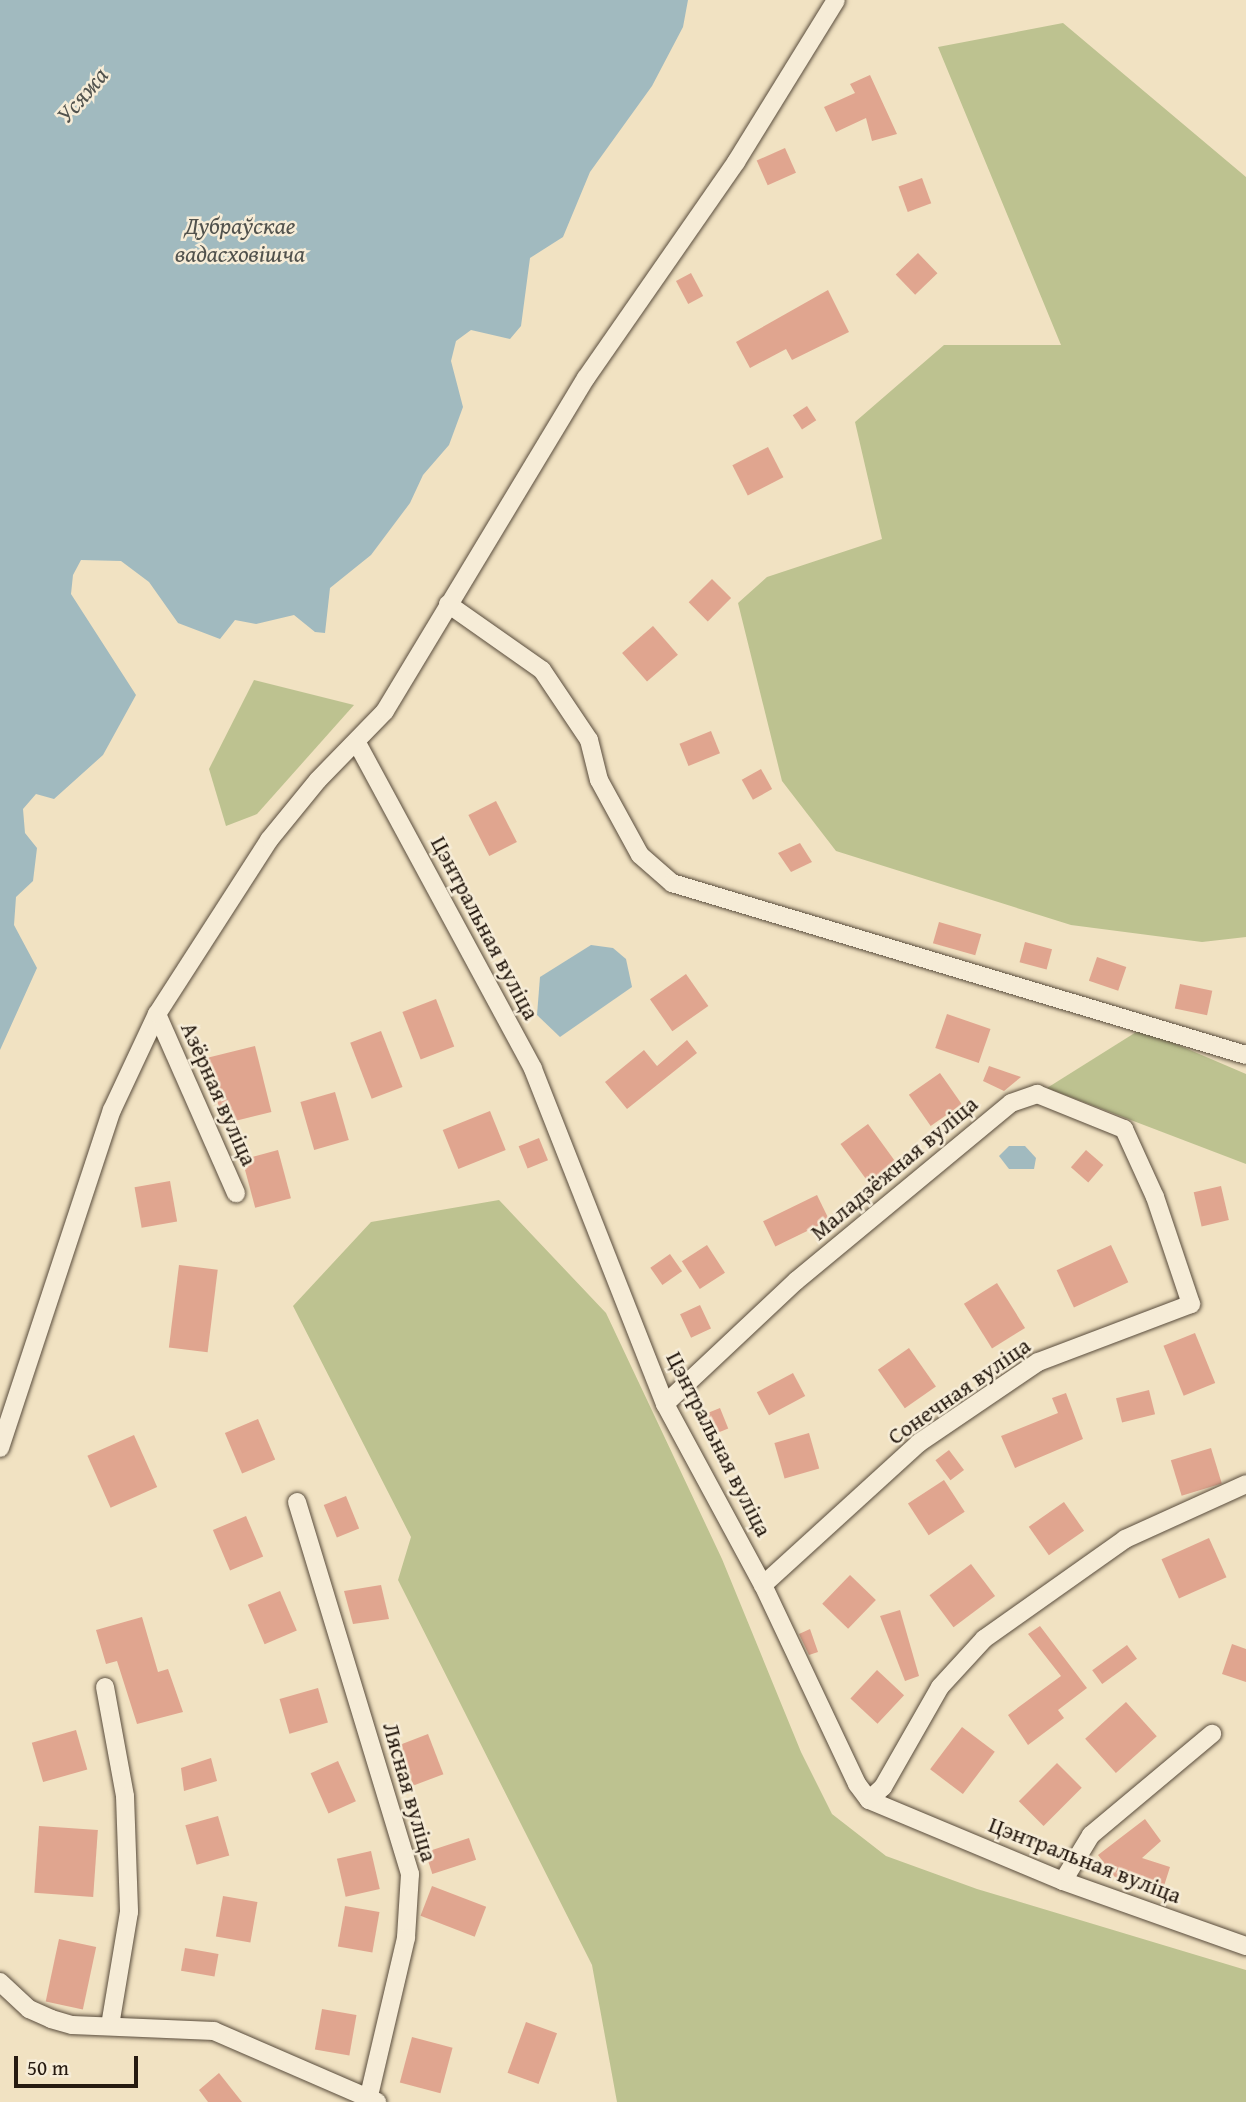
<!DOCTYPE html>
<meta charset="utf-8">
<style>
body{margin:0}
#map{position:relative;width:1246px;height:2102px;overflow:hidden;background:#f1e2c2;font-family:"Gentium Book Plus",serif}
div>[style]{position:absolute}
.green>*{inset:0;background:#bdc290}
.water>*{inset:0;background:#a1babf}
.building>*{inset:0;background:#e0a58f;transform-origin:0 0}
.roads{filter:drop-shadow(0 0 2px #594c3c) drop-shadow(0 0 2px #594c3c)}
.minor>*{height:18px;margin:-9px;padding:0 9px;transform-origin:9px;border-radius:9px;background:#f6ecd7}
span{translate:-50% -50%;white-space:nowrap;text-align:center;line-height:1.15;-webkit-text-stroke:5px #f6ecd7;paint-order:stroke}
.street-label{font-size:23px;color:#261a10}
.water-label{font-size:24px;color:#51524d;font-style:italic}
.scale{position:absolute;left:14px;top:2056px;width:124px;height:32px;box-sizing:border-box;border:4px solid #261a10;border-top:0;padding-left:9px;font-size:21px;line-height:24px;white-space:nowrap;color:#261a10;-webkit-text-stroke:5px #f6ecd7;paint-order:stroke}
</style>
<div id="map">
<div class="green">
<i style="clip-path:polygon(1063px 23px,1246px 177px,1246px 937px,1202px 942px,1071px 925px,836px 851px,782px 781px,738px 603px,767px 577px,882px 539px,855px 422px,944px 345px,1061px 345px,938px 47px)"></i>
<i style="clip-path:polygon(254px 680px,354px 705px,257px 814px,226px 826px,209px 769px)"></i>
<i style="clip-path:polygon(1141px 1029px,1246px 1074px,1246px 1164px,1047px 1088px)"></i>
<i style="clip-path:polygon(499px 1200px,606px 1313px,722px 1559px,801px 1752px,832px 1814px,886px 1856px,977px 1889px,1246px 1970px,1246px 2102px,617px 2102px,592px 1965px,398px 1580px,411px 1537px,293px 1306px,371px 1222px)"></i>
</div>
<div class="water">
<i style="clip-path:polygon(0 0,688px 0,683px 27px,652px 86px,590px 172px,563px 237px,530px 258px,521px 326px,510px 339px,471px 330px,456px 341px,451px 361px,463px 407px,449px 445px,423px 475px,410px 503px,371px 555px,330px 588px,325px 633px,315px 632px,294px 615px,256px 624px,235px 620px,220px 639px,178px 623px,149px 582px,121px 561px,81px 560px,73px 575px,71px 594px,136px 695px,103px 755px,54px 799px,36px 794px,23px 809px,25px 833px,37px 848px,33px 881px,16px 897px,14px 925px,37px 968px,0 1050px)"></i>
<i style="clip-path:polygon(591px 945px,613px 948px,626px 959px,632px 987px,560px 1037px,537px 1015px,540px 977px)"></i>
<i style="clip-path:polygon(1009px 1146px,1025px 1146px,1036px 1158px,1034px 1169px,1009px 1169px,999px 1156px)"></i>
</div>
<div class="building">
<i style="clip-path:polygon(870px 75px,897px 134px,872px 141px,866px 118px,836px 132px,824px 107px,855px 93px,850px 84px)"></i>
<i style="left:785px;top:148px;width:27px;height:31px;rotate:66deg"></i>
<i style="left:922px;top:178px;width:27px;height:25px;rotate:70deg"></i>
<i style="left:918px;top:253px;width:28px;height:31px;rotate:46deg"></i>
<i style="left:691px;top:273px;width:26px;height:17px;rotate:62deg"></i>
<i style="clip-path:polygon(828px 290px,849px 332px,792px 360px,786px 349px,750px 368px,736px 342px)"></i>
<i style="left:807px;top:406px;width:17px;height:17px;rotate:57deg"></i>
<i style="left:768px;top:447px;width:34px;height:40px;rotate:63deg"></i>
<i style="left:712px;top:579px;width:27px;height:33px;rotate:45deg"></i>
<i style="left:653px;top:626px;width:38px;height:41px;rotate:49deg"></i>
<i style="left:711px;top:731px;width:24px;height:34px;rotate:68deg"></i>
<i style="left:761px;top:769px;width:23px;height:22px;rotate:61deg"></i>
<i style="left:496px;top:801px;width:46px;height:31px;rotate:63deg"></i>
<i style="clip-path:polygon(800px 843px,812px 862px,791px 872px,778px 853px)"></i>
<i style="left:939px;top:922px;width:44px;height:22px;rotate:16deg"></i>
<i style="left:1025px;top:942px;width:28px;height:21px;rotate:15deg"></i>
<i style="left:1097px;top:957px;width:31px;height:25px;rotate:19deg"></i>
<i style="left:686px;top:974px;width:39px;height:44px;rotate:55deg"></i>
<i style="left:1180px;top:984px;width:33px;height:25px;rotate:12deg"></i>
<i style="left:436px;top:999px;width:51px;height:36px;rotate:69deg"></i>
<i style="left:947px;top:1014px;width:46px;height:36px;rotate:19deg"></i>
<i style="left:381px;top:1031px;width:60px;height:33px;rotate:69deg"></i>
<i style="clip-path:polygon(687px 1040px,697px 1053px,627px 1109px,605px 1082px,644px 1050px,657px 1066px)"></i>
<i style="left:255px;top:1046px;width:68px;height:50px;rotate:76deg"></i>
<i style="clip-path:polygon(989px 1066px,1021px 1077px,1004px 1091px,983px 1081px)"></i>
<i style="left:940px;top:1073px;width:38px;height:38px;rotate:55deg"></i>
<i style="left:335px;top:1092px;width:50px;height:36px;rotate:74deg"></i>
<i style="left:490px;top:1111px;width:42px;height:51px;rotate:68deg"></i>
<i style="left:868px;top:1124px;width:52px;height:34px;rotate:54deg"></i>
<i style="left:539px;top:1138px;width:24px;height:22px;rotate:68deg"></i>
<i style="left:278px;top:1150px;width:50px;height:37px;rotate:75deg"></i>
<i style="left:1086px;top:1150px;width:23px;height:23px;rotate:41deg"></i>
<i style="left:170px;top:1181px;width:41px;height:36px;rotate:80deg"></i>
<i style="left:1221px;top:1186px;width:35px;height:28px;rotate:77deg"></i>
<i style="left:817px;top:1195px;width:28px;height:60px;rotate:64deg"></i>
<i style="left:707px;top:1245px;width:33px;height:30px;rotate:57deg"></i>
<i style="left:1111px;top:1245px;width:41px;height:60px;rotate:65deg"></i>
<i style="left:670px;top:1254px;width:21px;height:24px;rotate:55deg"></i>
<i style="left:179px;top:1265px;width:39px;height:83px;rotate:7deg"></i>
<i style="left:997px;top:1283px;width:53px;height:39px;rotate:58deg"></i>
<i style="left:700px;top:1305px;width:26px;height:22px;rotate:65deg"></i>
<i style="left:1195px;top:1333px;width:54px;height:34px;rotate:68deg"></i>
<i style="left:909px;top:1348px;width:47px;height:38px;rotate:55deg"></i>
<i style="left:793px;top:1373px;width:26px;height:41px;rotate:62deg"></i>
<i style="left:1149px;top:1390px;width:25px;height:34px;rotate:76deg"></i>
<i style="clip-path:polygon(1066px 1393px,1083px 1439px,1015px 1468px,1001px 1436px,1058px 1413px,1052px 1398px)"></i>
<i style="left:720px;top:1408px;width:22px;height:18px;rotate:68deg"></i>
<i style="left:258px;top:1419px;width:44px;height:36px;rotate:67deg"></i>
<i style="left:809px;top:1433px;width:37px;height:36px;rotate:74deg"></i>
<i style="left:134px;top:1435px;width:57px;height:51px;rotate:66deg"></i>
<i style="left:1211px;top:1448px;width:37px;height:42px;rotate:73deg"></i>
<i style="left:949px;top:1450px;width:25px;height:17px;rotate:53deg"></i>
<i style="left:944px;top:1480px;width:38px;height:43px;rotate:57deg"></i>
<i style="left:346px;top:1496px;width:35px;height:24px;rotate:68deg"></i>
<i style="left:1064px;top:1502px;width:35px;height:43px;rotate:55deg"></i>
<i style="left:246px;top:1516px;width:44px;height:36px;rotate:67deg"></i>
<i style="left:1209px;top:1538px;width:43px;height:52px;rotate:66deg"></i>
<i style="left:971px;top:1564px;width:40px;height:52px;rotate:53deg"></i>
<i style="left:850px;top:1575px;width:36px;height:40px;rotate:44deg"></i>
<i style="clip-path:polygon(381px 1585px,389px 1619px,353px 1624px,344px 1591px)"></i>
<i style="left:280px;top:1591px;width:43px;height:35px;rotate:67deg"></i>
<i style="clip-path:polygon(900px 1610px,919px 1676px,905px 1681px,880px 1616px)"></i>
<i style="clip-path:polygon(142px 1617px,158px 1672px,168px 1669px,183px 1712px,137px 1724px,117px 1661px,106px 1664px,96px 1630px)"></i>
<i style="clip-path:polygon(1040px 1626px,1087px 1688px,1058px 1710px,1064px 1718px,1028px 1745px,1008px 1715px,1061px 1676px,1028px 1634px)"></i>
<i style="clip-path:polygon(810px 1629px,818px 1652px,809px 1655px,799px 1634px)"></i>
<i style="clip-path:polygon(1232px 1644px,1246px 1649px,1246px 1682px,1222px 1674px)"></i>
<i style="left:1127px;top:1645px;width:17px;height:43px;rotate:54deg"></i>
<i style="left:877px;top:1670px;width:37px;height:39px;rotate:43deg"></i>
<i style="left:318px;top:1688px;width:36px;height:40px;rotate:74deg"></i>
<i style="left:1126px;top:1702px;width:46px;height:55px;rotate:48deg"></i>
<i style="left:962px;top:1727px;width:41px;height:53px;rotate:37deg"></i>
<i style="left:76px;top:1730px;width:41px;height:46px;rotate:74deg"></i>
<i style="left:428px;top:1734px;width:43px;height:32px;rotate:69deg"></i>
<i style="clip-path:polygon(211px 1758px,217px 1781px,184px 1791px,181px 1768px)"></i>
<i style="left:338px;top:1761px;width:44px;height:30px;rotate:66deg"></i>
<i style="left:1057px;top:1763px;width:35px;height:54px;rotate:45deg"></i>
<i style="left:218px;top:1816px;width:41px;height:34px;rotate:74deg"></i>
<i style="clip-path:polygon(1145px 1819px,1161px 1841px,1142px 1858px,1170px 1867px,1164px 1886px,1128px 1873px,1118px 1881px,1098px 1855px)"></i>
<i style="left:39px;top:1826px;width:59px;height:67px;rotate:4deg"></i>
<i style="left:469px;top:1838px;width:23px;height:46px;rotate:72deg"></i>
<i style="left:371px;top:1851px;width:39px;height:35px;rotate:77deg"></i>
<i style="left:432px;top:1886px;width:58px;height:32px;rotate:21deg"></i>
<i style="left:223px;top:1896px;width:35px;height:41px;rotate:10deg"></i>
<i style="left:345px;top:1906px;width:35px;height:41px;rotate:10deg"></i>
<i style="left:59px;top:1939px;width:38px;height:64px;rotate:12deg"></i>
<i style="left:185px;top:1948px;width:34px;height:23px;rotate:10deg"></i>
<i style="left:322px;top:2009px;width:35px;height:41px;rotate:10deg"></i>
<i style="left:526px;top:2022px;width:33px;height:54px;rotate:20deg"></i>
<i style="left:412px;top:2037px;width:42px;height:47px;rotate:15deg"></i>
<i style="clip-path:polygon(219px 2073px,242px 2102px,208px 2102px,199px 2090px)"></i>
</div>
<div class="roads">
<div class="minor">
<i style="left:448px;top:604px;width:115px;rotate:35.1deg"></i>
<i style="left:542px;top:670px;width:84px;rotate:56.1deg"></i>
<i style="left:589px;top:740px;width:41px;rotate:76deg"></i>
<i style="left:599px;top:780px;width:85px;rotate:61.3deg"></i>
<i style="left:640px;top:855px;width:43px;rotate:41.2deg"></i>
<i style="left:672px;top:883px;width:599px;rotate:16.68deg"></i>
<i style="left:357px;top:743px;width:370px;rotate:61.6deg"></i>
<i style="left:533px;top:1069px;width:360px;rotate:68.5deg"></i>
<i style="left:665px;top:1404px;width:206px;rotate:61.6deg"></i>
<i style="left:763px;top:1585px;width:220px;rotate:64.7deg"></i>
<i style="left:857px;top:1784px;width:20px;rotate:53deg"></i>
<i style="left:869px;top:1800px;width:210px;rotate:22.7deg"></i>
<i style="left:1063px;top:1881px;width:194px;rotate:19.6deg"></i>
<i style="left:157px;top:1014px;width:196px;rotate:66.2deg"></i>
<i style="left:665px;top:1404px;width:180px;rotate:-43.2deg"></i>
<i style="left:796px;top:1281px;width:279px;rotate:-39.6deg"></i>
<i style="left:1011px;top:1103px;width:28px;rotate:-19deg"></i>
<i style="left:1037px;top:1094px;width:94px;rotate:21.9deg"></i>
<i style="left:1124px;top:1129px;width:75px;rotate:65.5deg"></i>
<i style="left:1155px;top:1197px;width:113px;rotate:71.4deg"></i>
<i style="left:1191px;top:1304px;width:164px;rotate:159.2deg"></i>
<i style="left:1038px;top:1362px;width:144px;rotate:145.8deg"></i>
<i style="left:919px;top:1443px;width:211px;rotate:137.7deg"></i>
<i style="left:0;top:1448px;width:356px;rotate:-71.7deg"></i>
<i style="left:112px;top:1110px;width:106px;rotate:-64.9deg"></i>
<i style="left:157px;top:1014px;width:207px;rotate:-57.2deg"></i>
<i style="left:269px;top:840px;width:77px;rotate:-50.8deg"></i>
<i style="left:318px;top:780px;width:96px;rotate:-45.8deg"></i>
<i style="left:385px;top:711px;width:389px;rotate:-58.9deg"></i>
<i style="left:586px;top:378px;width:263px;rotate:-55.2deg"></i>
<i style="left:736px;top:162px;width:190px;rotate:-58.3deg"></i>
<i style="left:297px;top:1502px;width:389px;rotate:73.1deg"></i>
<i style="left:410px;top:1874px;width:64px;rotate:93.6deg"></i>
<i style="left:406px;top:1938px;width:166px;rotate:103.2deg"></i>
<i style="left:105px;top:1687px;width:111px;rotate:79.6deg"></i>
<i style="left:125px;top:1796px;width:116px;rotate:88deg"></i>
<i style="left:129px;top:1912px;width:115px;rotate:99.5deg"></i>
<i style="left:869px;top:1800px;width:19px;rotate:-43deg"></i>
<i style="left:883px;top:1787px;width:115px;rotate:-60.3deg"></i>
<i style="left:940px;top:1687px;width:65px;rotate:-47.5deg"></i>
<i style="left:984px;top:1639px;width:173px;rotate:-35.3deg"></i>
<i style="left:1125px;top:1539px;width:133px;rotate:-24.4deg"></i>
<i style="left:1063px;top:1881px;width:54px;rotate:-58.7deg"></i>
<i style="left:1091px;top:1835px;width:158px;rotate:-39.9deg"></i>
<i style="left:0;top:1982px;width:40px;rotate:43deg"></i>
<i style="left:29px;top:2009px;width:24px;rotate:24deg"></i>
<i style="left:51px;top:2019px;width:22px;rotate:16deg"></i>
<i style="left:72px;top:2025px;width:142px;rotate:2.4deg"></i>
<i style="left:214px;top:2031px;width:178px;rotate:23.5deg"></i>
</div>
</div>
<div class="street-label">
<span style="left:485px;top:928px;rotate:62deg">Цэнтральная вуліца</span>
<span style="left:219px;top:1094px;rotate:66deg">Азёрная вуліца</span>
<span style="left:894px;top:1168px;rotate:-40deg">Маладзёжная вуліца</span>
<span style="left:959px;top:1391px;rotate:-35deg">Сонечная вуліца</span>
<span style="left:719px;top:1444px;rotate:63deg">Цэнтральная вуліца</span>
<span style="left:410px;top:1792px;rotate:74deg">Лясная вуліца</span>
<span style="left:1085px;top:1860px;rotate:21deg">Цэнтральная вуліца</span>
</div>
<div class="water-label">
<span style="left:82px;top:95px;rotate:-49deg">Усяжа</span>
<span style="left:240px;top:240px">Дубраўскае<br>вадасховішча</span>
</div>
<div class="scale">50 m</div>
</div>
